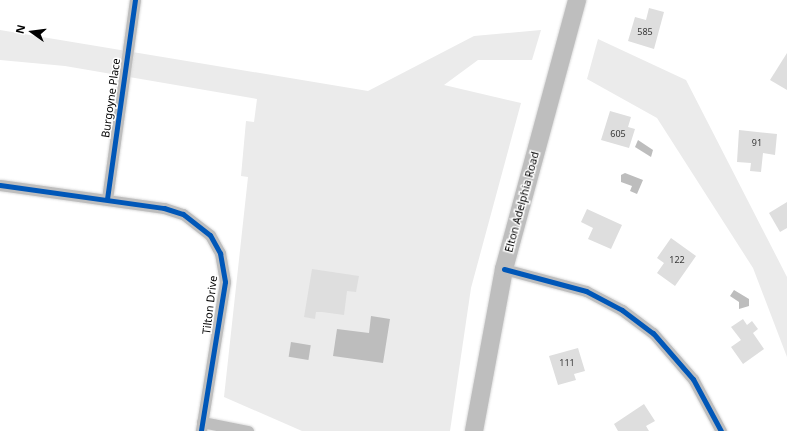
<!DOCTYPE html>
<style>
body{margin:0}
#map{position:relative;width:787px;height:431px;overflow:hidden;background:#fff;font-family:"Noto Sans",sans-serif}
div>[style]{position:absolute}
.green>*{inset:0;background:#ebebeb}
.water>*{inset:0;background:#bdbdbd;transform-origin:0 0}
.building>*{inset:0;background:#dedede}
.roads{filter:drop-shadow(0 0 1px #dbdbdb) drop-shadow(0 0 1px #dbdbdb)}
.minor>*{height:11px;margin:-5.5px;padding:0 5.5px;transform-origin:5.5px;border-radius:5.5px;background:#bebebe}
.primary>*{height:18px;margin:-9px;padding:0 9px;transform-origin:9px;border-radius:9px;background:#bebebe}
.cycleway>*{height:5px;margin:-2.5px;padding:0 2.5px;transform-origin:2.5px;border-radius:2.5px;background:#0057b8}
span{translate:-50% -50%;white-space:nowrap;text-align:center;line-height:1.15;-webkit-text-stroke:3px #fff;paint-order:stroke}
.number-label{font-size:9px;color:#383838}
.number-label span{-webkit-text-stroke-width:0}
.street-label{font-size:11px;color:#000}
.north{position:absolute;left:12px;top:12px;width:40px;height:40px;-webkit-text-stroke:3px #fff;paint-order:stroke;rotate:284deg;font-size:11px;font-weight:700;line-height:16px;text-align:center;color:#000}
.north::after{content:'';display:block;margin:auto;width:14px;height:18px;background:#000;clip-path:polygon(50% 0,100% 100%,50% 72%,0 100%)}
</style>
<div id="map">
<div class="green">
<i style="clip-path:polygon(0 30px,368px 91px,474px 36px,541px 30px,532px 60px,478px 60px,444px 85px,521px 103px,471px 288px,450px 431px,302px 431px,224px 397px,248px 177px,241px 176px,246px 121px,254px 122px,257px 99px,65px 66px,0 60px)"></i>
<i style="clip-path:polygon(598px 39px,686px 80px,787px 277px,787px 357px,753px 268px,657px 118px,587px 79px)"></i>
</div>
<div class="water">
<i style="clip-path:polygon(638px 140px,653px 150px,651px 157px,635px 147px)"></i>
<i style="clip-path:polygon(625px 173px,643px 180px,637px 194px,630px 191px,632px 186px,621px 182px,621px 175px)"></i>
<i style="clip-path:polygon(734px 290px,749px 299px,749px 306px,739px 309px,739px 302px,730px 296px)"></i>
<i style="clip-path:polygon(371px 316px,390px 319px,383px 363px,333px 356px,337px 329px,369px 333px)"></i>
<i style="left:291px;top:342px;width:20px;height:15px;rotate:9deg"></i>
</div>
<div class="building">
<i style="clip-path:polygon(649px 8px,664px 12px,654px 49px,628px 41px,635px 17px,646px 20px)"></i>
<i style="clip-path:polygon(787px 53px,787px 90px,770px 80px)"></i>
<i style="clip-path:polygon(610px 111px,631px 117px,628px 127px,635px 129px,629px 148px,601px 140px)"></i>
<i style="clip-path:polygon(739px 130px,777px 134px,775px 155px,763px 153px,761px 172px,750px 171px,751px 163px,737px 162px)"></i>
<i style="clip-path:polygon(787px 202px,787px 228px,780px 232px,769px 213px)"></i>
<i style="clip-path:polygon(587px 209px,622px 225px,611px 249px,588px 239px,593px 228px,581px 222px)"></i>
<i style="clip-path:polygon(671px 238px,696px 256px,675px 286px,657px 273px,664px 263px,657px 258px)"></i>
<i style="clip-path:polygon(312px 269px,359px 276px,356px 292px,347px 291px,344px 315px,322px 312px,316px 312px,315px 319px,304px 317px)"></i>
<i style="clip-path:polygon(743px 319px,747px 325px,752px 321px,758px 329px,753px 333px,764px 349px,743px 364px,731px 347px,741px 340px,731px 327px)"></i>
<i style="clip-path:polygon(578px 348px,585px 371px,574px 374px,576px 380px,558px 385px,549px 356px)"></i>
<i style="clip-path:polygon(644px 404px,655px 421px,646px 426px,649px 431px,618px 431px,614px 424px)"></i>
</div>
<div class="roads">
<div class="minor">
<i style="left:0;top:185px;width:166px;rotate:8deg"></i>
<i style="left:164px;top:208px;width:20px;rotate:18deg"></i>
<i style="left:183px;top:214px;width:34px;rotate:38deg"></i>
<i style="left:210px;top:235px;width:21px;rotate:61deg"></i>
<i style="left:220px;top:253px;width:29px;rotate:80deg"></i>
<i style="left:225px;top:282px;width:151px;rotate:99.2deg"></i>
<i style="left:107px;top:199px;width:201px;rotate:-82deg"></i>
<i style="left:504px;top:269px;width:85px;rotate:15deg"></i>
<i style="left:586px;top:291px;width:41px;rotate:27.8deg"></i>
<i style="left:622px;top:310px;width:39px;rotate:37deg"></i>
<i style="left:653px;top:333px;width:61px;rotate:49deg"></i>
<i style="left:693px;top:379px;width:59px;rotate:61.7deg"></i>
<i style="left:202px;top:422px;width:47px;rotate:11.1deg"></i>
</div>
<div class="primary">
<i style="left:474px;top:431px;width:165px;rotate:-79.5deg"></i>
<i style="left:504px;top:269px;width:279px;rotate:-74.8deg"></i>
</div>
</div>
<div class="cycleway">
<i style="left:0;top:185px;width:166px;rotate:8deg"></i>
<i style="left:164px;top:208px;width:20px;rotate:18deg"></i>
<i style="left:183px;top:214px;width:34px;rotate:38deg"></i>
<i style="left:210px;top:235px;width:21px;rotate:61deg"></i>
<i style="left:220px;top:253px;width:29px;rotate:80deg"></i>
<i style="left:225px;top:282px;width:151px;rotate:99.2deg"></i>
<i style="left:107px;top:199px;width:201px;rotate:-82deg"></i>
<i style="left:504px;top:269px;width:85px;rotate:15deg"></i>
<i style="left:586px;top:291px;width:41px;rotate:27.8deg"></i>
<i style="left:622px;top:310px;width:39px;rotate:37deg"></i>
<i style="left:653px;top:333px;width:61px;rotate:49deg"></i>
<i style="left:693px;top:379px;width:59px;rotate:61.7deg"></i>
</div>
<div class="number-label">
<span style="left:645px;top:32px">585</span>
<span style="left:618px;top:134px">605</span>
<span style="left:757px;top:143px">91</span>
<span style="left:677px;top:260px">122</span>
<span style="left:567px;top:363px">111</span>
</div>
<div class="street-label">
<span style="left:111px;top:98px;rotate:-82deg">Burgoyne Place</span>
<span style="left:522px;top:202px;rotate:-75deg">Elton Adelphia Road</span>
<span style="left:210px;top:305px;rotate:-83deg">Tilton Drive</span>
</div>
<div class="north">N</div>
</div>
